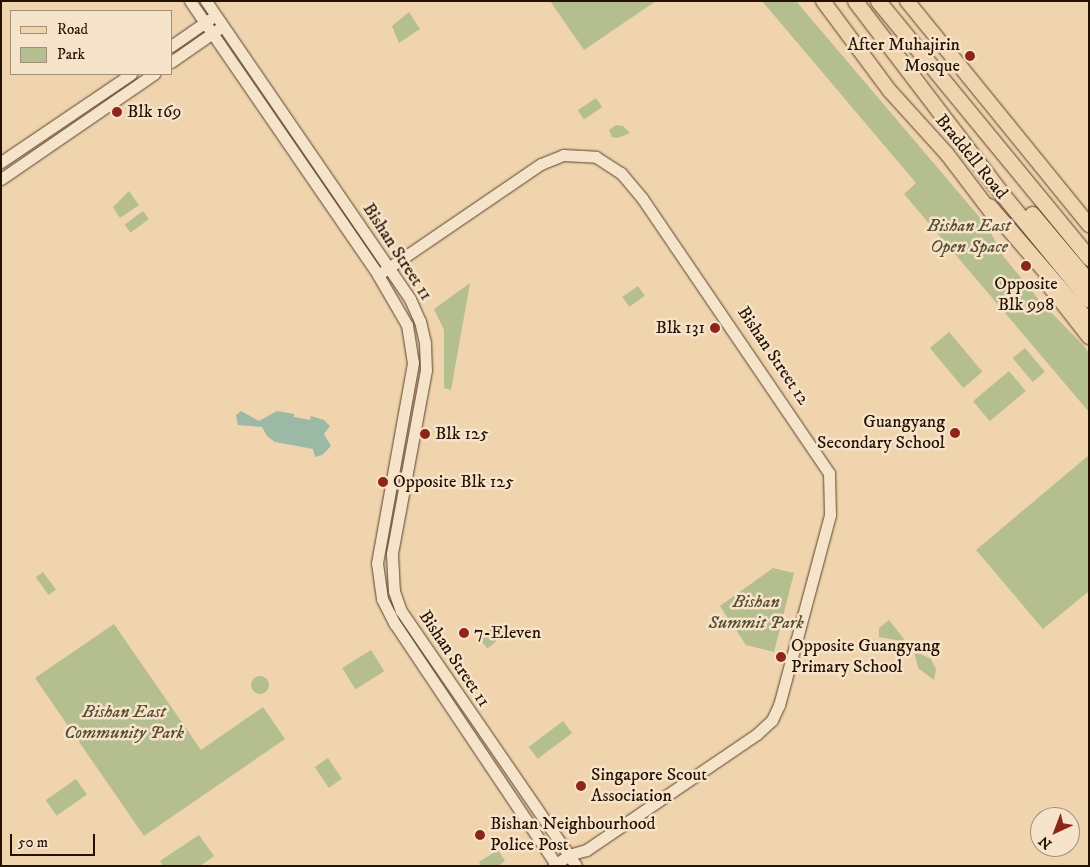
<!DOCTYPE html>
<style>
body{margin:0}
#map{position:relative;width:1090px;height:867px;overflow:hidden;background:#f0d4ae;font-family:"IM FELL DW Pica",serif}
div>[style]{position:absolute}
.green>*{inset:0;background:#b4be8f;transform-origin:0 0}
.round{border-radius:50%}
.water>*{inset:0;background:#9bb9a4}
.roads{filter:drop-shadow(0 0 1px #58422c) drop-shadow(0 0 1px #58422c)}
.tertiary>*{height:11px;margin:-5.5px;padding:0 5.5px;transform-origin:5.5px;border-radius:5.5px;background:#f5e3ca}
.primary>*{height:14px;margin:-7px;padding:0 7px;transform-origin:7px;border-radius:7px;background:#f0d4ae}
.trunk>*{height:15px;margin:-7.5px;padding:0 7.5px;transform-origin:7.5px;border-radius:7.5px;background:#f0d4ae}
.dots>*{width:14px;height:14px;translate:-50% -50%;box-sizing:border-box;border:2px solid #f5e3ca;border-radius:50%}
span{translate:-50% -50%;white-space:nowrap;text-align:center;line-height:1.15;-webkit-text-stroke:5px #f5e3ca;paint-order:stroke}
.poi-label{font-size:18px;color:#261100}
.right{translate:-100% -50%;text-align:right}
.left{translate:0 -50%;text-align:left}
.street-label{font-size:18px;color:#261100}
.park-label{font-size:18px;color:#584e32;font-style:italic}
.frame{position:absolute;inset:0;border:2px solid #261100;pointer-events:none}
.legend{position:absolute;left:10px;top:10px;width:162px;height:65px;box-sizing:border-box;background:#f5e3ca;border:1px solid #a28f79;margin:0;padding:6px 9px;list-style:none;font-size:15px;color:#261100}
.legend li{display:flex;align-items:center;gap:10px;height:25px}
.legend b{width:25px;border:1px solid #a28f79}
.north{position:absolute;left:1030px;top:807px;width:50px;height:50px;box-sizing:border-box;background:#f5e3ca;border:1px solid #a28f79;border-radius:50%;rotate:223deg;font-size:14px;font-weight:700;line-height:20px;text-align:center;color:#261100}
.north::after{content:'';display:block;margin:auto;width:18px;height:22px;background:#8f2418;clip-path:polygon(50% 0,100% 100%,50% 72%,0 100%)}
.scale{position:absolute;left:10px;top:834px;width:85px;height:22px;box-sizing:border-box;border:2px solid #261100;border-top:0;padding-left:6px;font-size:15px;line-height:18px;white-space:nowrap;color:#261100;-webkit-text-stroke:4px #f5e3ca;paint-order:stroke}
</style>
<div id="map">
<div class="green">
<i style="clip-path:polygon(550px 1px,656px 1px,584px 50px)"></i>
<i style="clip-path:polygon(762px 1px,796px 1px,987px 226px,1004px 257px,1039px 300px,1083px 345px,1089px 353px,1089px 412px,904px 194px,916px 183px)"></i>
<i style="clip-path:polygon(409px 12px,420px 29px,399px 43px,392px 26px)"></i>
<i style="left:596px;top:98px;width:11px;height:22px;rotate:56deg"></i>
<i style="clip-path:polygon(616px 125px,623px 126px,630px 133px,618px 138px,612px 137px,609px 130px)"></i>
<i style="clip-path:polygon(129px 191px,139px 205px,120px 218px,113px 207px)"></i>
<i style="left:143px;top:211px;width:10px;height:23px;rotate:53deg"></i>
<i style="clip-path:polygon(470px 283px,451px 390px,444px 388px,444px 330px,434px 309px)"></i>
<i style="left:638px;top:286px;width:12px;height:19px;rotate:55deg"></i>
<i style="left:949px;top:332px;width:52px;height:25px;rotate:50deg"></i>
<i style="left:1025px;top:348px;width:31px;height:16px;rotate:50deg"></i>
<i style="left:1009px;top:371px;width:26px;height:47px;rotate:50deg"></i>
<i style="clip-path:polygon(1089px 455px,1089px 591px,1043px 629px,976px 550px)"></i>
<i style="clip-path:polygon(773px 568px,794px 573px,774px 652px,746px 645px,720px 606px)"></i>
<i style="left:43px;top:572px;width:22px;height:9px;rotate:54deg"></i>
<i style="clip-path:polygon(889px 620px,904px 639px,902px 641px,879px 637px,879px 628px)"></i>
<i style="clip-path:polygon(114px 624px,201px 750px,263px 707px,285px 739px,144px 836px,35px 678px)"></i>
<i style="left:497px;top:624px;width:13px;height:23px;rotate:51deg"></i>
<i style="left:371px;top:650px;width:25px;height:34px;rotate:58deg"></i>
<i style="clip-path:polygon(914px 651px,931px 659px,936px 669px,934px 680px,918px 668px)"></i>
<i class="round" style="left:251px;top:676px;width:18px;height:18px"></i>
<i style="left:563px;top:721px;width:15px;height:43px;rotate:53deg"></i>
<i style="left:328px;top:758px;width:25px;height:16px;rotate:56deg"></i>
<i style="left:76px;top:779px;width:19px;height:37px;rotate:55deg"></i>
<i style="clip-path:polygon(199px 835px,214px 856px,200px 866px,163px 866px,160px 861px)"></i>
<i style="clip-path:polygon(498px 850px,505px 861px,498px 866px,481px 866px,479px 862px)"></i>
</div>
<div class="water">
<i style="clip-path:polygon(241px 411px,259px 421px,277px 411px,294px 414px,294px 417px,310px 420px,311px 416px,324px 420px,330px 426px,324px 434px,331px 446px,322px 455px,315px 457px,313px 449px,275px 442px,267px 436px,262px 427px,238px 425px,236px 415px)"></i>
</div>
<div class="roads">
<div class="tertiary">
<i style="left:190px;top:1px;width:332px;rotate:55.5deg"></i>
<i style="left:378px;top:275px;width:58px;rotate:59.9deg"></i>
<i style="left:407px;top:325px;width:38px;rotate:81deg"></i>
<i style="left:413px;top:363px;width:203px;rotate:100.2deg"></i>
<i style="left:377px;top:563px;width:36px;rotate:82deg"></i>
<i style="left:382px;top:599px;width:28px;rotate:63deg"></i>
<i style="left:395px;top:624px;width:291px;rotate:56.2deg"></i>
<i style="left:206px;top:1px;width:361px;rotate:55.6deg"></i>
<i style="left:410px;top:299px;width:24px;rotate:66deg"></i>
<i style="left:420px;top:321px;width:23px;rotate:77deg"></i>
<i style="left:425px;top:343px;width:27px;rotate:88deg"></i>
<i style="left:426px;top:370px;width:187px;rotate:100.5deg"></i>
<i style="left:392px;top:554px;width:37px;rotate:87deg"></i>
<i style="left:394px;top:591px;width:21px;rotate:71deg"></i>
<i style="left:401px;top:611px;width:309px;rotate:55.5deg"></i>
<i style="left:171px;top:46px;width:47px;rotate:-34.7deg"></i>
<i style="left:171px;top:62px;width:56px;rotate:-34.8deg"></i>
<i style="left:1px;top:162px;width:157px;rotate:-34.1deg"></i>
<i style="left:1px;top:179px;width:186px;rotate:-34.5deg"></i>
<i style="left:378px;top:275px;width:197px;rotate:-34.3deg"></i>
<i style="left:541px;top:164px;width:24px;rotate:-22deg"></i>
<i style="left:563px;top:155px;width:33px;rotate:3deg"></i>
<i style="left:596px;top:157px;width:30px;rotate:33deg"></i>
<i style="left:621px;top:173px;width:33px;rotate:50deg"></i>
<i style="left:642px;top:198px;width:333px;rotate:55.8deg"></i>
<i style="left:829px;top:473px;width:42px;rotate:88.6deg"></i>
<i style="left:830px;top:515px;width:197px;rotate:105deg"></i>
<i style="left:779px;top:705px;width:17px;rotate:115deg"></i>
<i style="left:772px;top:720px;width:21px;rotate:137deg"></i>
<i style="left:757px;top:734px;width:207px;rotate:145.8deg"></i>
<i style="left:586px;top:850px;width:18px;rotate:164deg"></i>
<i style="left:569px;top:855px;width:19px;rotate:145deg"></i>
</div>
<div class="primary">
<i style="left:823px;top:1px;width:111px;rotate:53.4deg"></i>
<i style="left:889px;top:90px;width:86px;rotate:47.8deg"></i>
<i style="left:947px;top:154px;width:78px;rotate:52.8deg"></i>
<i style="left:907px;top:1px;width:289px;rotate:50.9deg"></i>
<i style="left:1046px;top:282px;width:70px;rotate:52deg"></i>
</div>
<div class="trunk">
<i style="left:855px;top:1px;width:243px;rotate:52.7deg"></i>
<i style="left:1002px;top:194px;width:137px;rotate:50.6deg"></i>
<i style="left:878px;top:1px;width:333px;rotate:50.6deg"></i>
<i style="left:989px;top:206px;width:153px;rotate:49.2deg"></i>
<i style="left:1032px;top:214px;width:89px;rotate:50deg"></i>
</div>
</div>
<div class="dots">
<i style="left:970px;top:56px;background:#8f2418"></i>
<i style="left:117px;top:112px;background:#8f2418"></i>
<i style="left:1026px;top:266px;background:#8f2418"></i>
<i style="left:715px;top:328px;background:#8f2418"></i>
<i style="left:955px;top:433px;background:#8f2418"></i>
<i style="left:425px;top:434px;background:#8f2418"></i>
<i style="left:383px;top:482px;background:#8f2418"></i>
<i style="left:464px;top:633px;background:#8f2418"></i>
<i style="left:781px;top:657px;background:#8f2418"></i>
<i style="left:581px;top:786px;background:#8f2418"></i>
<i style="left:480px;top:835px;background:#8f2418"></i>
</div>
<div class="poi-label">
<span class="right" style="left:960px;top:56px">After Muhajirin<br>Mosque</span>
<span class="left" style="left:127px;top:112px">Blk 169</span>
<span style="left:1026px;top:295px">Opposite<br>Blk 998</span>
<span class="right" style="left:705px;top:328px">Blk 131</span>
<span class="right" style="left:945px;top:433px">Guangyang<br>Secondary School</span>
<span class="left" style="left:435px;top:434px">Blk 125</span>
<span class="left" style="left:393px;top:482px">Opposite Blk 125</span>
<span class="left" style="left:474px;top:633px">7-Eleven</span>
<span class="left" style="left:791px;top:657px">Opposite Guangyang<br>Primary School</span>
<span class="left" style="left:591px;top:786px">Singapore Scout<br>Association</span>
<span class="left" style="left:490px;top:835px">Bishan Neighbourhood<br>Police Post</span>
</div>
<div class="street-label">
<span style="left:971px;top:157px;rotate:51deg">Braddell Road</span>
<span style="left:397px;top:252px;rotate:57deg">Bishan Street 11</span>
<span style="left:773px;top:356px;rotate:56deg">Bishan Street 12</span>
<span style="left:454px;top:659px;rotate:56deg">Bishan Street 11</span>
</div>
<div class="park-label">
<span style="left:969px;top:237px">Bishan East<br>Open Space</span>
<span style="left:756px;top:613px">Bishan<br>Summit Park</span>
<span style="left:124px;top:723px">Bishan East<br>Community Park</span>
</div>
<div class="frame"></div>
<ul class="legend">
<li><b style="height:6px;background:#f0d4ae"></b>Road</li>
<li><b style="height:14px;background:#b4be8f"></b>Park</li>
</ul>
<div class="north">N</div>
<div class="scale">50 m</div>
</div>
